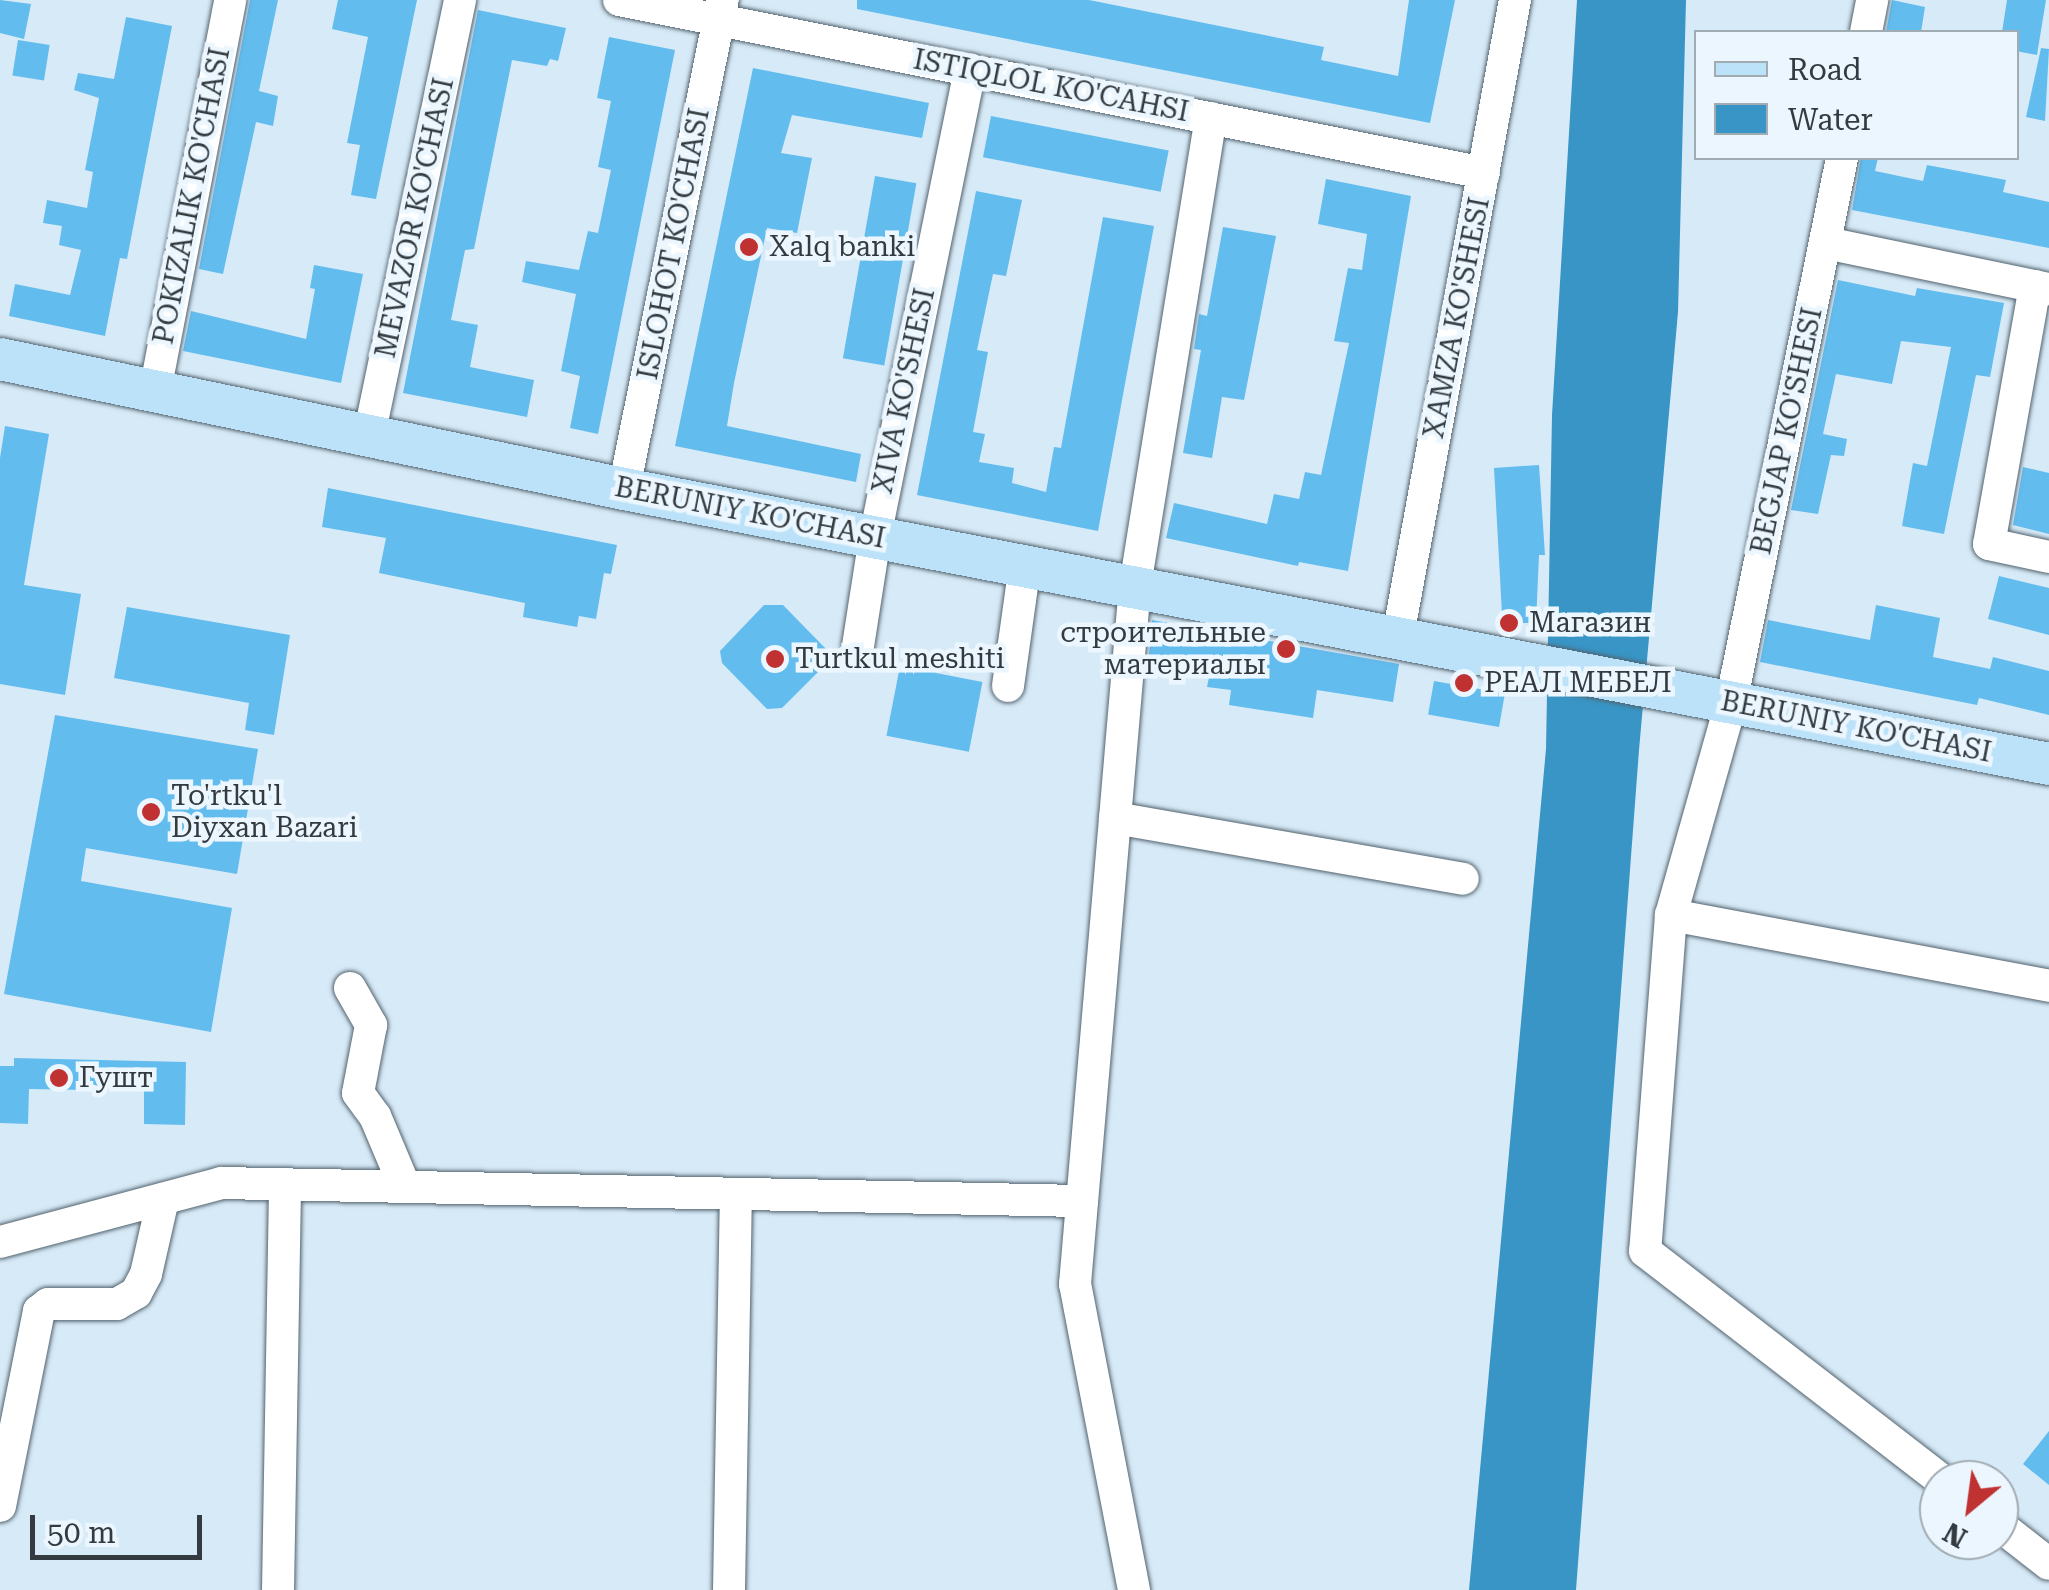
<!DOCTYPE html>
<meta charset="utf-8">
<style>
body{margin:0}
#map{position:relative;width:2049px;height:1590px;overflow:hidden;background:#d7eaf7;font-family:"Roboto Serif",serif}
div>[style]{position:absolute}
.water>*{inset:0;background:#3895c5}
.building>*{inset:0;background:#63bcee;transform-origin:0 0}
.roads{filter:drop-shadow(0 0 2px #52636e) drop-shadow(0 0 2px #52636e)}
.minor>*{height:32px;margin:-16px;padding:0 16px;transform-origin:16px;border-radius:16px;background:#fff}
.major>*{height:42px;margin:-21px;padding:0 21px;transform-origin:21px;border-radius:21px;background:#bce2f9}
.dots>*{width:28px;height:28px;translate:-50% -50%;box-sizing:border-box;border:5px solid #ebf6fe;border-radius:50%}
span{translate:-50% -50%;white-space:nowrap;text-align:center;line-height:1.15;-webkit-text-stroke:9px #ebf6fe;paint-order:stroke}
.street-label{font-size:28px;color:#333b40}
.poi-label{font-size:28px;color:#333b40}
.left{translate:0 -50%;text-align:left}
.right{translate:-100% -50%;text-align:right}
.legend{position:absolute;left:1694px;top:30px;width:325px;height:130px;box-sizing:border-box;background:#ebf6fe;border:2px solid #a1abb2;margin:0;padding:12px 18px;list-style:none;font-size:30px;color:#333b40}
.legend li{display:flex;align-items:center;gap:20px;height:50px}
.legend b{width:50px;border:2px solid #a1abb2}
.north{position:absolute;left:1919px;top:1460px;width:100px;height:100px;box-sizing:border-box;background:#ebf6fe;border:2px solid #a1abb2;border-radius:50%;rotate:209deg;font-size:28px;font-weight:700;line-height:40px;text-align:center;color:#333b40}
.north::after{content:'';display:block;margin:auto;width:35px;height:45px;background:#c03132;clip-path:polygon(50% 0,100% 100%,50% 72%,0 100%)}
.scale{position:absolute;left:30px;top:1515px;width:172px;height:45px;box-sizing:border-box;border:5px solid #333b40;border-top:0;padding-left:12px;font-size:30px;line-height:35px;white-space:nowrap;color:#333b40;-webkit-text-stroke:8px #ebf6fe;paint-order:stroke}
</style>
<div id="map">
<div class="water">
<i style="clip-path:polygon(1577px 0,1686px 0,1678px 312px,1639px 750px,1576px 1590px,1469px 1590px,1546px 749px,1552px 415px)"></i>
</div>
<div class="building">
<i style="clip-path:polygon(0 0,31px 4px,24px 39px,0 33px)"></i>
<i style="clip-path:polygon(250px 0,278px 0,259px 91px,278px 96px,273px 126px,256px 122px,223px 274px,199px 269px)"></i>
<i style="clip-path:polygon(338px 0,417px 0,376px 199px,351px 195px,360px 145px,347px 143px,368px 37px,332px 29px)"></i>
<i style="clip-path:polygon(857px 0,1089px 0,1324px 47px,1321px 60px,1398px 76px,1409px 0,1455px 0,1430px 123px,857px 9px)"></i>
<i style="clip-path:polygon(1892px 0,1925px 7px,1921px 32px,1886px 32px)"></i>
<i style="clip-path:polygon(2007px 0,2046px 0,2037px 55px,2016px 51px,2016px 32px,2002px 32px)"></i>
<i style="clip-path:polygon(478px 10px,566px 28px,558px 61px,550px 59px,547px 66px,512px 60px,474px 249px,465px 250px,451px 320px,478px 325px,470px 367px,534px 380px,527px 417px,403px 393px)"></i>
<i style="clip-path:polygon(126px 17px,172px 26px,127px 259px,120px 258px,105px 336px,9px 316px,15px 284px,70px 295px,81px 250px,59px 245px,62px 226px,43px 223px,47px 200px,87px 208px,93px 172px,85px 170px,99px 98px,74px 90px,78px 73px,114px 79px)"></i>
<i style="clip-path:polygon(609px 37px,675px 50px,598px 434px,570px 428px,580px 376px,561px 371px,576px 294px,522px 282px,526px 261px,579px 270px,588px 231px,598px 233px,611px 170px,598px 167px,611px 101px,597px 98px)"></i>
<i style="left:18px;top:40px;width:32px;height:36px;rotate:9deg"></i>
<i style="clip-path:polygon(2041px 48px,2049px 49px,2045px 121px,2026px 117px)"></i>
<i style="clip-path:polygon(753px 68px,929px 103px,922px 138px,792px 115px,781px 153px,812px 158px,797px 233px,767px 228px,734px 383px,727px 426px,861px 454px,856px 482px,675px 446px)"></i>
<i style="left:991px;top:116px;width:181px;height:42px;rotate:11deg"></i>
<i style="clip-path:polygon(1861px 158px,1878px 158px,1875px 171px,1923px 181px,1927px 165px,2006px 180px,2003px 192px,2049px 202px,2049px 248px,1852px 210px)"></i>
<i style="left:875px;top:176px;width:42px;height:185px;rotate:10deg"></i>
<i style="clip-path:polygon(1326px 179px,1411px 196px,1348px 571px,1299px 562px,1298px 566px,1166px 538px,1174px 503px,1267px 524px,1274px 494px,1299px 499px,1305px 472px,1321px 475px,1349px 343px,1334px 341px,1348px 268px,1362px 270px,1367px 234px,1318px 224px)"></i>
<i style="clip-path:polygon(976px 191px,1022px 200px,1006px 276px,993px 274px,977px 350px,988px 352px,973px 432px,985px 434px,979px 462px,1014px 468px,1012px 483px,1046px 492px,1054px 447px,1061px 448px,1103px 217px,1154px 226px,1098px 531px,917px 495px)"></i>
<i style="clip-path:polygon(1223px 227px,1276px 236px,1244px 400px,1222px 397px,1212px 458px,1183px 453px,1201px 350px,1194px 349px,1199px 314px,1207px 316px)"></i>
<i style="clip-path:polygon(314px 265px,363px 274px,341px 383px,183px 351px,191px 311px,306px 339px,315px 289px,310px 288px)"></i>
<i style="clip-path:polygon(1838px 280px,1915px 296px,1917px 288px,2004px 303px,1990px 377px,1976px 375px,1944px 534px,1902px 526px,1913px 463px,1927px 466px,1951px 347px,1901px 341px,1892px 384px,1836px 374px,1823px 434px,1847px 439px,1844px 456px,1831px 455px,1818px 514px,1791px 510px)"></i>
<i style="clip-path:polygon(5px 426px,49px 434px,24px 585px,81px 594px,65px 695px,0 684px,0 458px)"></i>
<i style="clip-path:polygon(1539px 465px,1545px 555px,1539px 555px,1536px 623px,1515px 623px,1502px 614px,1494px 468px)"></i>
<i style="clip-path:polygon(2023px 467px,2049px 473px,2049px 534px,2013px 525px)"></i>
<i style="clip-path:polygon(328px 488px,617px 545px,611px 574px,604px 573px,596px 619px,579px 616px,577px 627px,523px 617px,525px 603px,379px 573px,386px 538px,322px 527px)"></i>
<i style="clip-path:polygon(1999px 576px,2049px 588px,2049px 635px,1988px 619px)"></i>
<i style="clip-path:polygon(764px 605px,783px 605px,827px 650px,824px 666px,782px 708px,767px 709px,722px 663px,720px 651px)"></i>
<i style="clip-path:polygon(1876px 605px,1940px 618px,1933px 657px,1990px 669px,1993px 657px,2049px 671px,2049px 715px,1979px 698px,1977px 705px,1760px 662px,1768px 620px,1870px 640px)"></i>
<i style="clip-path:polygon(127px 607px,290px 635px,274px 735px,245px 730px,249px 703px,114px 678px)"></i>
<i style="clip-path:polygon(1152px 620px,1399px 664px,1393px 702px,1317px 690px,1313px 718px,1229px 705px,1231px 690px,1207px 687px,1209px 677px,1148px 666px)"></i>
<i style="left:900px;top:666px;width:84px;height:71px;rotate:11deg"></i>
<i style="left:1434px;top:681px;width:72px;height:34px;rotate:10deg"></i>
<i style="clip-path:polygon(55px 715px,258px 749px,237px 874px,86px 848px,81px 881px,232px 908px,211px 1032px,4px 994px)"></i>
<i style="clip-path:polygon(14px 1058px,186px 1062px,185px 1125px,144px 1124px,144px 1091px,29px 1089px,28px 1124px,0 1123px,0 1066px,14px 1066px)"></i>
<i style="clip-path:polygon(2049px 1431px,2049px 1485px,2023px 1464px)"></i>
</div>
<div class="roads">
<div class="minor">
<i style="left:619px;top:0;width:882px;rotate:11.31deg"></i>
<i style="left:1866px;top:32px;width:33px;rotate:-79deg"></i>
<i style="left:1842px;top:158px;width:556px;rotate:101.51deg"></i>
<i style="left:1731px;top:703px;width:220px;rotate:105.8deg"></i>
<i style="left:1671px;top:915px;width:337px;rotate:94.4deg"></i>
<i style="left:1645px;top:1251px;width:374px;rotate:37.7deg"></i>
<i style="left:1826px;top:243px;width:228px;rotate:11.7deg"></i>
<i style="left:2035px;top:286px;width:262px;rotate:100.1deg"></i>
<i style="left:1989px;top:544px;width:61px;rotate:12.2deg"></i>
<i style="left:155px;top:391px;width:398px;rotate:-79.1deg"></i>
<i style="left:369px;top:436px;width:445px;rotate:-78.2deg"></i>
<i style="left:624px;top:489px;width:499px;rotate:-78.6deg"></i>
<i style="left:1398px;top:636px;width:647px;rotate:-79.58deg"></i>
<i style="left:858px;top:646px;width:110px;rotate:-81.1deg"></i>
<i style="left:875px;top:537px;width:477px;rotate:-78.5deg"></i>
<i style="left:1008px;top:686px;width:122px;rotate:-82deg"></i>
<i style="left:1115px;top:818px;width:353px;rotate:9.9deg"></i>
<i style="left:1671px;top:915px;width:385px;rotate:10.6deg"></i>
<i style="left:350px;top:988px;width:43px;rotate:60.4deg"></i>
<i style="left:371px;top:1025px;width:69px;rotate:100.8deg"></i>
<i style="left:358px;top:1093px;width:29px;rotate:54deg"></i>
<i style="left:375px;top:1116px;width:77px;rotate:67.1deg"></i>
<i style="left:0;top:1242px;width:229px;rotate:-14.9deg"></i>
<i style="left:221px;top:1183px;width:861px;rotate:1.2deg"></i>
<i style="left:0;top:1506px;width:199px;rotate:-78.7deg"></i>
<i style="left:39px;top:1311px;width:11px;rotate:-38deg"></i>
<i style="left:48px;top:1304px;width:69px"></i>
<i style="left:117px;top:1304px;width:22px;rotate:-30deg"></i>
<i style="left:136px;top:1293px;width:21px;rotate:-62deg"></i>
<i style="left:146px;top:1274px;width:77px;rotate:-77.2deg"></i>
<i style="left:1999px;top:1525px;width:63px;rotate:38deg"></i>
<i style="left:278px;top:1590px;width:405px;rotate:-89deg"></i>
<i style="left:729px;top:1590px;width:396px;rotate:-89deg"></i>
<i style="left:1134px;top:1590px;width:312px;rotate:-100.9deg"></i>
<i style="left:1075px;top:1284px;width:701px;rotate:-85.09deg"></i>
<i style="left:1135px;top:586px;width:474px;rotate:-80.8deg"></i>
</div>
<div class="major">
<i style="left:0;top:359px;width:637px;rotate:11.77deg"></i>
<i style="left:624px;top:489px;width:1451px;rotate:10.92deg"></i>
</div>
</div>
<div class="dots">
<i style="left:749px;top:247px;background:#c03132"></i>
<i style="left:1509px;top:623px;background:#c03132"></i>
<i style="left:1286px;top:649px;background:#c03132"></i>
<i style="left:775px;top:659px;background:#c03132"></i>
<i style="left:1464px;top:683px;background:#c03132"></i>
<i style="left:151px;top:812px;background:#c03132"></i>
<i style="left:59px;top:1078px;background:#c03132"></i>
</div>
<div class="street-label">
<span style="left:1051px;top:86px;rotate:11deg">ISTIQLOL KO'CAHSI</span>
<span style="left:192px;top:196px;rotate:-79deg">POKIZALIK KO'CHASI</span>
<span style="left:415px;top:218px;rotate:-78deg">MEVAZOR KO'CHASI</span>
<span style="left:674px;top:244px;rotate:-79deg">ISLOHOT KO'CHASI</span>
<span style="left:1457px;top:318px;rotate:-79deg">XAMZA KO'SHESI</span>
<span style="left:904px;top:391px;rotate:-78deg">XIVA KO'SHESI</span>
<span style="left:1787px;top:431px;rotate:-78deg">BEGJAP KO'SHESI</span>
<span style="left:750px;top:513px;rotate:11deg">BERUNIY KO'CHASI</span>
<span style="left:1856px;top:727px;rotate:11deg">BERUNIY KO'CHASI</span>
</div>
<div class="poi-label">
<span class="left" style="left:769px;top:247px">Xalq banki</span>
<span class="left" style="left:1529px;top:623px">Магазин</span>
<span class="right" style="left:1266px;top:649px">строительные<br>материалы</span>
<span class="left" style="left:795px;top:659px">Turtkul meshiti</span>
<span class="left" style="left:1484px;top:683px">РЕАЛ МЕБЕЛ</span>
<span class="left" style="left:171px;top:812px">To'rtku'l<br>Diyxan Bazari</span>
<span class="left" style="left:79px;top:1078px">Гушт</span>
</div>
<ul class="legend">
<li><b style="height:12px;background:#bce2f9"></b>Road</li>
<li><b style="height:28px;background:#3895c5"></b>Water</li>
</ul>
<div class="north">N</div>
<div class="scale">50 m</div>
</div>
